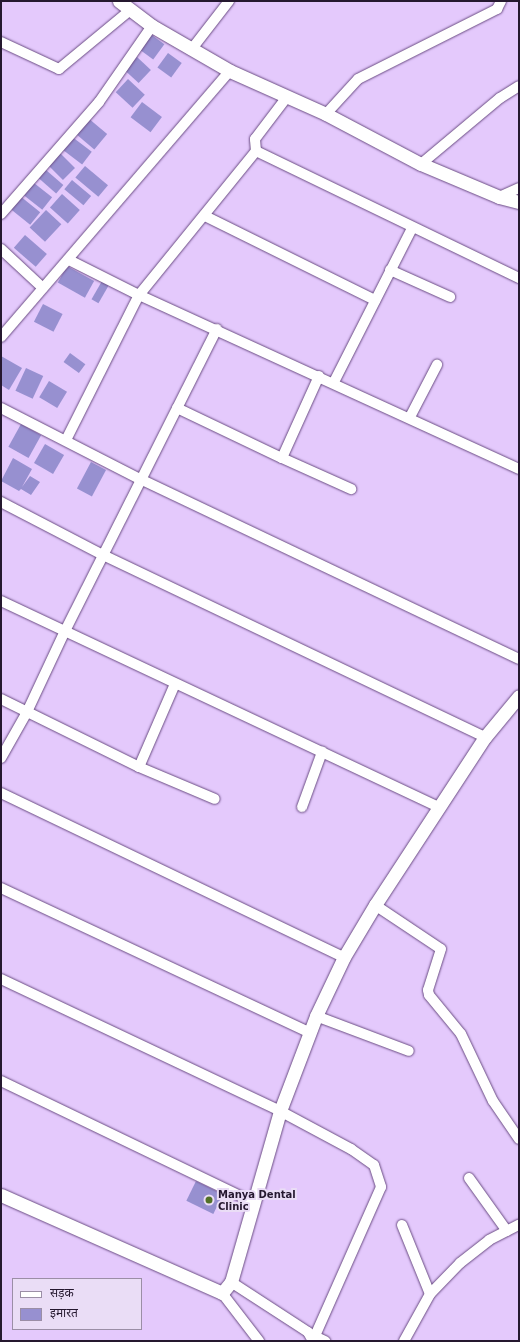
<!DOCTYPE html>
<meta charset="utf-8">
<style>
body{margin:0}
#map{position:relative;width:520px;height:1342px;overflow:hidden;background:#e4c9fc;font-family:"DejaVu Sans","Noto Sans Devanagari",sans-serif}
div>[style]{position:absolute}
.building>*{inset:0;background:#9790d0;transform-origin:0 0}
.roads{filter:drop-shadow(0 0 1px #6a4c83) drop-shadow(0 0 1px #6a4c83)}
.minor>*{height:10px;margin:-5px;padding:0 5px;transform-origin:5px;border-radius:5px;background:#fff}
.tertiary>*{height:13px;margin:-6.5px;padding:0 6.5px;transform-origin:6.5px;border-radius:6.5px;background:#fff}
.dots>*{width:11px;height:11px;translate:-50% -50%;box-sizing:border-box;border:2px solid #eaddf6;border-radius:50%}
span{translate:-50% -50%;white-space:nowrap;text-align:center;line-height:1.15;-webkit-text-stroke:4px #eaddf6;paint-order:stroke}
.poi-label{font-size:10px;color:#25182f;font-weight:700}
.left{translate:0 -50%;text-align:left}
.frame{position:absolute;inset:0;border:2px solid #25182f;pointer-events:none}
.legend{position:absolute;left:12px;top:1278px;width:130px;height:52px;box-sizing:border-box;background:#eaddf6;border:1px solid #9b8ea6;margin:0;padding:5px 7px;list-style:none;font-size:12px;color:#25182f}
.legend li{display:flex;align-items:center;gap:8px;height:20px}
.legend b{width:20px;border:1px solid #9b8ea6}
</style>
<div id="map">
<div class="building">
<i style="left:149px;top:33px;width:19px;height:19px;rotate:36deg"></i>
<i style="left:168px;top:53px;width:17px;height:18px;rotate:36deg"></i>
<i style="left:137px;top:57px;width:19px;height:18px;rotate:43deg"></i>
<i style="left:128px;top:79px;width:23px;height:18px;rotate:43deg"></i>
<i style="left:142px;top:102px;width:25px;height:19px;rotate:37deg"></i>
<i style="left:88px;top:118px;width:25px;height:20px;rotate:40deg"></i>
<i style="left:71px;top:136px;width:26px;height:16px;rotate:37deg"></i>
<i style="left:58px;top:151px;width:24px;height:17px;rotate:45deg"></i>
<i style="left:85px;top:166px;width:30px;height:15px;rotate:40deg"></i>
<i style="left:46px;top:170px;width:23px;height:11px;rotate:41deg"></i>
<i style="left:72px;top:180px;width:25px;height:12px;rotate:40deg"></i>
<i style="left:34px;top:183px;width:23px;height:16px;rotate:38deg"></i>
<i style="left:62px;top:194px;width:24px;height:18px;rotate:42deg"></i>
<i style="left:20px;top:196px;width:26px;height:16px;rotate:39deg"></i>
<i style="left:46px;top:210px;width:21px;height:24px;rotate:43deg"></i>
<i style="left:25px;top:235px;width:29px;height:17px;rotate:41deg"></i>
<i style="left:67px;top:266px;width:31px;height:19px;rotate:29deg"></i>
<i style="left:102px;top:281px;width:8px;height:21px;rotate:30deg"></i>
<i style="left:43px;top:304px;width:22px;height:20px;rotate:27deg"></i>
<i style="left:70px;top:353px;width:19px;height:11px;rotate:36deg"></i>
<i style="clip-path:polygon(1px 356px,22px 368px,9px 390px,1px 385px)"></i>
<i style="left:26px;top:368px;width:19px;height:25px;rotate:25deg"></i>
<i style="left:49px;top:381px;width:21px;height:19px;rotate:31deg"></i>
<i style="left:21px;top:424px;width:23px;height:26px;rotate:29deg"></i>
<i style="left:45px;top:444px;width:22px;height:22px;rotate:30deg"></i>
<i style="clip-path:polygon(13px 458px,32px 469px,22px 487px,30px 476px,40px 482px,31px 495px,21px 489px,19px 491px,1px 481px)"></i>
<i style="left:91px;top:462px;width:17px;height:30px;rotate:28deg"></i>
<i style="left:196px;top:1181px;width:30px;height:22px;rotate:26deg"></i>
</div>
<div class="roads">
<div class="minor">
<i style="left:1px;top:42px;width:64px;rotate:25deg"></i>
<i style="left:59px;top:69px;width:91px;rotate:-39.6deg"></i>
<i style="left:191px;top:50px;width:62px;rotate:-52.2deg"></i>
<i style="left:326px;top:114px;width:47px;rotate:-47.6deg"></i>
<i style="left:358px;top:79px;width:156px;rotate:-26.7deg"></i>
<i style="left:497px;top:9px;width:9px;rotate:-63deg"></i>
<i style="left:256px;top:151px;width:292px;rotate:25.8deg"></i>
<i style="left:421px;top:164px;width:103px;rotate:-39.9deg"></i>
<i style="left:500px;top:98px;width:22px;rotate:-32deg"></i>
<i style="left:499px;top:197px;width:22px;rotate:-24deg"></i>
<i style="left:1px;top:214px;width:149px;rotate:-48.8deg"></i>
<i style="left:99px;top:102px;width:93px;rotate:-55.1deg"></i>
<i style="left:205px;top:216px;width:190px;rotate:26.3deg"></i>
<i style="left:1px;top:249px;width:57px;rotate:42.9deg"></i>
<i style="left:69px;top:260px;width:78px;rotate:26.6deg"></i>
<i style="left:139px;top:295px;width:418px;rotate:24.6deg"></i>
<i style="left:390px;top:270px;width:66px;rotate:24.2deg"></i>
<i style="left:1px;top:337px;width:351px;rotate:-49.3deg"></i>
<i style="left:319px;top:376px;width:90px;rotate:114.3deg"></i>
<i style="left:282px;top:458px;width:76px;rotate:24.2deg"></i>
<i style="left:334px;top:382px;width:173px;rotate:-63.1deg"></i>
<i style="left:1px;top:408px;width:158px;rotate:27.1deg"></i>
<i style="left:142px;top:480px;width:417px;rotate:25.4deg"></i>
<i style="left:177px;top:408px;width:116px;rotate:25.5deg"></i>
<i style="left:410px;top:417px;width:59px;rotate:-62.6deg"></i>
<i style="left:66px;top:440px;width:162px;rotate:-63.3deg"></i>
<i style="left:139px;top:295px;width:186px;rotate:-50.9deg"></i>
<i style="left:256px;top:151px;width:12px;rotate:-95deg"></i>
<i style="left:255px;top:139px;width:53px;rotate:-52.7deg"></i>
<i style="left:1px;top:502px;width:115px;rotate:27.5deg"></i>
<i style="left:103px;top:555px;width:423px;rotate:25.5deg"></i>
<i style="left:1px;top:601px;width:483px;rotate:25.2deg"></i>
<i style="left:1px;top:699px;width:154px;rotate:26.2deg"></i>
<i style="left:139px;top:767px;width:82px;rotate:22.8deg"></i>
<i style="left:1px;top:758px;width:53px;rotate:-60.5deg"></i>
<i style="left:27px;top:712px;width:89px;rotate:-64.9deg"></i>
<i style="left:65px;top:631px;width:338px;rotate:-63.3deg"></i>
<i style="left:139px;top:767px;width:90px;rotate:-66.6deg"></i>
<i style="left:1px;top:793px;width:380px;rotate:25.6deg"></i>
<i style="left:302px;top:807px;width:59px;rotate:-70deg"></i>
<i style="left:1px;top:888px;width:341px;rotate:25.1deg"></i>
<i style="left:375px;top:905px;width:79px;rotate:33.7deg"></i>
<i style="left:441px;top:949px;width:43px;rotate:107.6deg"></i>
<i style="left:428px;top:990px;width:5px;rotate:79deg"></i>
<i style="left:429px;top:995px;width:50px;rotate:50.6deg"></i>
<i style="left:461px;top:1034px;width:74px;rotate:64.5deg"></i>
<i style="left:493px;top:1101px;width:46px;rotate:55.6deg"></i>
<i style="left:1px;top:979px;width:309px;rotate:25.3deg"></i>
<i style="left:280px;top:1111px;width:81px;rotate:28.2deg"></i>
<i style="left:351px;top:1149px;width:28px;rotate:35deg"></i>
<i style="left:374px;top:1165px;width:23px;rotate:72deg"></i>
<i style="left:381px;top:1187px;width:163px;rotate:113.9deg"></i>
<i style="left:316px;top:1016px;width:99px;rotate:20.6deg"></i>
<i style="left:1px;top:1081px;width:281px;rotate:25.7deg"></i>
<i style="left:469px;top:1178px;width:65px;rotate:54.4deg"></i>
<i style="left:402px;top:1225px;width:74px;rotate:67.9deg"></i>
<i style="left:231px;top:1282px;width:92px;rotate:33deg"></i>
<i style="left:308px;top:1332px;width:10px;rotate:61deg"></i>
<i style="left:222px;top:1293px;width:61px;rotate:52.4deg"></i>
<i style="left:310px;top:1334px;width:17px;rotate:25deg"></i>
<i style="left:404px;top:1341px;width:54px;rotate:-61deg"></i>
<i style="left:430px;top:1294px;width:43px;rotate:-45.9deg"></i>
<i style="left:460px;top:1263px;width:37px;rotate:-38deg"></i>
<i style="left:489px;top:1240px;width:34px;rotate:-27deg"></i>
</div>
<div class="tertiary">
<i style="left:119px;top:1px;width:41px;rotate:37.1deg"></i>
<i style="left:152px;top:26px;width:90px;rotate:30deg"></i>
<i style="left:230px;top:71px;width:105px;rotate:24.1deg"></i>
<i style="left:326px;top:114px;width:107px;rotate:27.8deg"></i>
<i style="left:421px;top:164px;width:85px;rotate:22.9deg"></i>
<i style="left:499px;top:197px;width:21px;rotate:14deg"></i>
<i style="left:1px;top:1195px;width:242px;rotate:23.9deg"></i>
<i style="left:222px;top:1293px;width:14px;rotate:-51deg"></i>
<i style="left:231px;top:1282px;width:178px;rotate:-74deg"></i>
<i style="left:280px;top:1111px;width:102px;rotate:-69.2deg"></i>
<i style="left:316px;top:1016px;width:65px;rotate:-64.6deg"></i>
<i style="left:344px;top:957px;width:61px;rotate:-59.2deg"></i>
<i style="left:375px;top:905px;width:201px;rotate:-56.8deg"></i>
<i style="left:485px;top:737px;width:53px;rotate:-50.3deg"></i>
</div>
</div>
<div class="dots">
<i style="left:209px;top:1200px;background:#527127"></i>
</div>
<div class="poi-label">
<span class="left" style="left:218px;top:1200px">Manya Dental<br>Clinic</span>
</div>
<div class="frame"></div>
<ul class="legend">
<li><b style="height:5px;background:#fff"></b>सड़क</li>
<li><b style="height:11px;background:#9790d0"></b>इमारत</li>
</ul>
</div>
